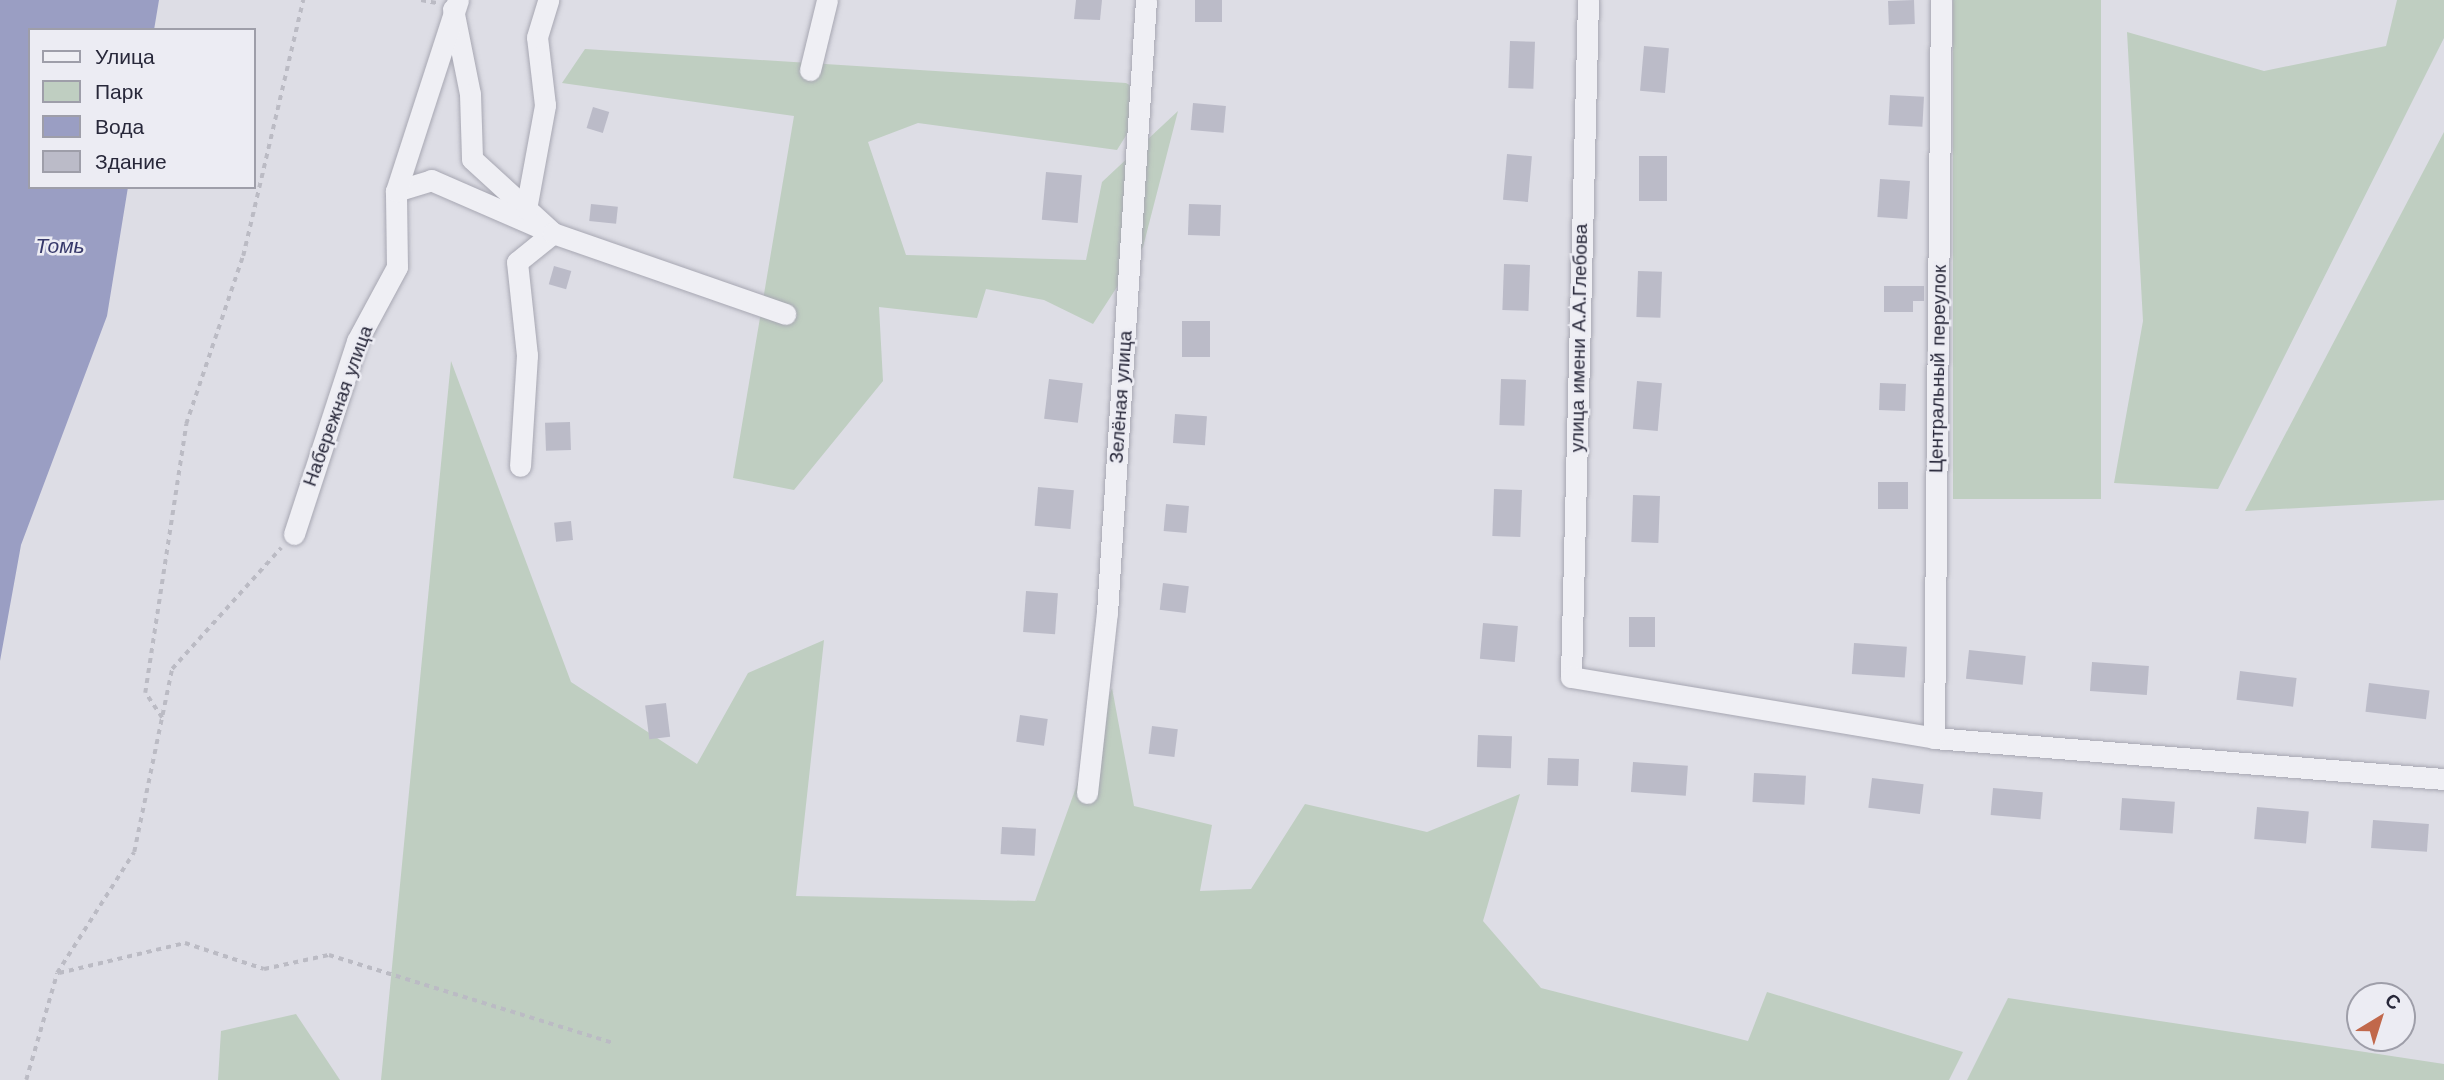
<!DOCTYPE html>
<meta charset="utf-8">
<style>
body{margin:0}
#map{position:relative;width:2444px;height:1080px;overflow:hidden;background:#dddde5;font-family:"Work Sans",sans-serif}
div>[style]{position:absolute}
.green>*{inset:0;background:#bfcec1;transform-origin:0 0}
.water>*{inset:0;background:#9a9ec3}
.building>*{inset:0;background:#bbbbc8;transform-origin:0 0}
.path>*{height:3.5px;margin-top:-1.75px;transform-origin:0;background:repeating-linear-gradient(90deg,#bbbbc4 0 5px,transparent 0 10px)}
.roads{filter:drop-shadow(0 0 2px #a7a7b2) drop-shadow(0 0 2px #a7a7b2)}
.minor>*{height:21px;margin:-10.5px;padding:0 10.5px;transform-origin:10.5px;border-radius:10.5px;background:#efeff4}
span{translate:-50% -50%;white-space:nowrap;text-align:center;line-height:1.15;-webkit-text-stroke:5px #ececf3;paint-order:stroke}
.street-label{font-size:19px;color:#28283a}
.water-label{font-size:21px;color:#36386a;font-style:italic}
.legend{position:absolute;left:28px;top:28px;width:228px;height:161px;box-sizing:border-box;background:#ececf3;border:2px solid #9e9ea9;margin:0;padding:9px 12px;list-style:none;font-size:21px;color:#28283a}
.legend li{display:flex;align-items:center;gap:14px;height:35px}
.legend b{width:35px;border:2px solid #9e9ea9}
.north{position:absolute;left:2346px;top:982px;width:70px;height:70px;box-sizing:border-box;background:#ececf3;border:2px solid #9e9ea9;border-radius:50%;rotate:38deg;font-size:19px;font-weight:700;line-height:28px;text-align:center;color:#28283a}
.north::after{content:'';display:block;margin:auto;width:24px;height:32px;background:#c1684b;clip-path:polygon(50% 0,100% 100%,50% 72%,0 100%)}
</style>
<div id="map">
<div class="green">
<i style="left:1953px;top:0;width:148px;height:499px"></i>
<i style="clip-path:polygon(2397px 0,2444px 0,2444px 38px,2218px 489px,2114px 483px,2143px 321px,2127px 32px,2264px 71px,2386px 46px)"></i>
<i style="clip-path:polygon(585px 49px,1126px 83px,1150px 97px,1117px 150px,918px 123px,868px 142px,906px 255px,1086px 260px,1102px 182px,1178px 111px,1143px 247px,1093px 324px,1044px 300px,986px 289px,977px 318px,879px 307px,883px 381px,794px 490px,733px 478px,794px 116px,562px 83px)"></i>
<i style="clip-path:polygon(2444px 132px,2444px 500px,2245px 511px)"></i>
<i style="clip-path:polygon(451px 361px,571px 682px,697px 764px,748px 673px,824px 640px,796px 896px,1035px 901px,1112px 688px,1134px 806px,1212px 825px,1200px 891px,1251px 889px,1305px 804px,1427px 832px,1520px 794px,1483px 921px,1541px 988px,1748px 1041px,1767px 992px,1963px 1052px,1949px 1080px,381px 1080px)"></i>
<i style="clip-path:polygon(2008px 998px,2444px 1064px,2444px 1080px,1967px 1080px)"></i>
<i style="clip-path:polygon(296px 1014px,340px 1080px,218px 1080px,221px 1031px)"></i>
</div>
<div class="water">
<i style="clip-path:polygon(0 0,159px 0,154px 30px,30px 30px,30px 187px,128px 187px,107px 316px,21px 545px,0 661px)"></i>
</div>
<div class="building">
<i style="clip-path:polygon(1076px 0,1102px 0,1100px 20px,1074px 19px)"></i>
<i style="left:1195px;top:0;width:27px;height:22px"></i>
<i style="left:1914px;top:0;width:24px;height:26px;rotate:88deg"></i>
<i style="left:1510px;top:41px;width:25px;height:47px;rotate:2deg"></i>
<i style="left:1644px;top:46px;width:25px;height:45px;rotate:5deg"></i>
<i style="left:1890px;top:95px;width:34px;height:30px;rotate:3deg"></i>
<i style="left:1193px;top:103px;width:33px;height:27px;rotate:5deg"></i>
<i style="left:593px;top:107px;width:17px;height:22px;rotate:17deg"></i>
<i style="left:1507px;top:154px;width:25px;height:46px;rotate:5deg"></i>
<i style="left:1639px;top:156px;width:28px;height:45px"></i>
<i style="left:1046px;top:172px;width:36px;height:48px;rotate:5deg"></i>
<i style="left:1880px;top:179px;width:30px;height:38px;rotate:4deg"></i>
<i style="left:591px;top:204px;width:27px;height:17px;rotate:6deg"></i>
<i style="left:1189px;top:204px;width:32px;height:31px;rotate:2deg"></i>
<i style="left:1504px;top:264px;width:26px;height:46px;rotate:2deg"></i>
<i style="left:554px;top:266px;width:18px;height:19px;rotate:16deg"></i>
<i style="left:1638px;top:271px;width:24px;height:46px;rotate:2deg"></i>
<i style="clip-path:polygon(1884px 286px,1924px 286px,1924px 301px,1913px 301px,1913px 312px,1884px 312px)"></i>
<i style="left:1182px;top:321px;width:28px;height:36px"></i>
<i style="left:1049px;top:379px;width:34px;height:40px;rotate:7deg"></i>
<i style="left:1501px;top:379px;width:25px;height:46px;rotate:2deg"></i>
<i style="left:1637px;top:381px;width:25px;height:48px;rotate:5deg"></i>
<i style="left:1880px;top:383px;width:26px;height:27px;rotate:2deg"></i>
<i style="left:1175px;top:414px;width:32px;height:29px;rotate:4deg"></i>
<i style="left:570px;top:422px;width:28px;height:25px;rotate:88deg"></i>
<i style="left:1878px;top:482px;width:30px;height:27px"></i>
<i style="left:1038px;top:487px;width:36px;height:39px;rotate:5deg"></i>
<i style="left:1494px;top:489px;width:28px;height:47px;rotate:2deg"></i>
<i style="left:1633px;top:495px;width:27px;height:47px;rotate:2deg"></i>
<i style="left:1166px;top:504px;width:23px;height:27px;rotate:5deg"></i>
<i style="left:571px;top:521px;width:19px;height:17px;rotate:84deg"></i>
<i style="left:1163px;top:583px;width:26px;height:27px;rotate:7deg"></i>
<i style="left:1026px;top:591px;width:32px;height:41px;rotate:4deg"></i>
<i style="left:1629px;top:617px;width:26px;height:30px"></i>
<i style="left:1483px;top:623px;width:35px;height:36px;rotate:5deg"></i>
<i style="left:1854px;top:643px;width:53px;height:31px;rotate:4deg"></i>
<i style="left:1969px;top:650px;width:57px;height:29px;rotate:6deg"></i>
<i style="left:2092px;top:662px;width:57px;height:29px;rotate:4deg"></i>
<i style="left:2240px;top:671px;width:57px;height:29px;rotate:7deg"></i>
<i style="left:2369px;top:683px;width:61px;height:29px;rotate:7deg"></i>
<i style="left:666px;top:703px;width:34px;height:21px;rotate:83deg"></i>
<i style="left:1020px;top:715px;width:28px;height:27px;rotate:8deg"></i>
<i style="left:1152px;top:726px;width:26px;height:28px;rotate:7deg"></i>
<i style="left:1478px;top:735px;width:34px;height:32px;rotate:2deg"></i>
<i style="left:1548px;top:758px;width:31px;height:27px;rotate:2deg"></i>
<i style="left:1633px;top:762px;width:55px;height:30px;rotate:4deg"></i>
<i style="left:1754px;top:773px;width:52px;height:29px;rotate:3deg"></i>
<i style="left:1872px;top:778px;width:52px;height:30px;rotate:7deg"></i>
<i style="left:1993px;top:788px;width:50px;height:27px;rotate:5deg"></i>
<i style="left:2122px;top:798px;width:53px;height:32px;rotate:4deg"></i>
<i style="left:2257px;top:807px;width:52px;height:32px;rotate:5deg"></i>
<i style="left:2373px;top:820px;width:56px;height:28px;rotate:4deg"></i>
<i style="left:1002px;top:827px;width:34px;height:27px;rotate:3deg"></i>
</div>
<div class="path">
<i style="left:421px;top:0;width:16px;rotate:11deg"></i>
<i style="left:162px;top:718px;width:30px;rotate:-124deg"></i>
<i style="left:145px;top:693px;width:272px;rotate:-81.3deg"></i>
<i style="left:186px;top:424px;width:177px;rotate:-71.3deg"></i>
<i style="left:243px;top:256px;width:263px;rotate:-76.8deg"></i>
<i style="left:59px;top:973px;width:130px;rotate:-13.4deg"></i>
<i style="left:185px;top:943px;width:83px;rotate:18.2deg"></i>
<i style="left:264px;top:969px;width:66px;rotate:-12.2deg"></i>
<i style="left:329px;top:955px;width:298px;rotate:17.2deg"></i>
<i style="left:26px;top:1080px;width:111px;rotate:-73.8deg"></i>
<i style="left:57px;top:973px;width:143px;rotate:-57.5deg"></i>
<i style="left:134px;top:852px;width:187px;rotate:-78.3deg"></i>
<i style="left:172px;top:669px;width:163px;rotate:-48deg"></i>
</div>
<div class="roads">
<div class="minor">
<i style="left:1588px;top:0;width:677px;rotate:91.44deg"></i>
<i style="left:1571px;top:677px;width:368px;rotate:9.5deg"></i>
<i style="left:1934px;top:738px;width:512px;rotate:4.6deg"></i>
<i style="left:453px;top:9px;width:87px;rotate:78.7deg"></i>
<i style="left:470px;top:94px;width:65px;rotate:88.2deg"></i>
<i style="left:472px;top:159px;width:110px;rotate:42.4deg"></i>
<i style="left:553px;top:233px;width:46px;rotate:141.1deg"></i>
<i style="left:517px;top:262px;width:94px;rotate:83.9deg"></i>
<i style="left:527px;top:355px;width:111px;rotate:93.6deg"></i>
<i style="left:810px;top:70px;width:72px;rotate:-76.3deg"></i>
<i style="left:396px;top:191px;width:37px;rotate:-17deg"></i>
<i style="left:431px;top:180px;width:133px;rotate:23.5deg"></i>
<i style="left:553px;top:233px;width:246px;rotate:19.2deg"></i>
<i style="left:526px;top:209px;width:106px;rotate:-79.6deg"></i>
<i style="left:545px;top:105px;width:68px;rotate:-96.7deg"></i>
<i style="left:537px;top:37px;width:39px;rotate:-73deg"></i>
<i style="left:294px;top:534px;width:203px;rotate:-71.9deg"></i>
<i style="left:357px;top:341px;width:84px;rotate:-61.6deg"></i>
<i style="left:397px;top:267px;width:76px;rotate:-90.8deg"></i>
<i style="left:396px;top:191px;width:201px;rotate:-72deg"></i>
<i style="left:1934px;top:738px;width:738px;rotate:-89.46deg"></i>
<i style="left:1087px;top:793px;width:181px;rotate:-83.7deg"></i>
<i style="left:1107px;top:613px;width:614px;rotate:-86.36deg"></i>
</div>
</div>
<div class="street-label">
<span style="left:1579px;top:338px;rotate:-89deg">улица имени А.А.Глебова</span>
<span style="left:1938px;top:369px;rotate:-89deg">Центральный переулок</span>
<span style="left:1121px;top:397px;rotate:-86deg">Зелёная улица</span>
<span style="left:338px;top:406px;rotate:-70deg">Набережная улица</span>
</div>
<div class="water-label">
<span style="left:60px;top:246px">Томь</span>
</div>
<ul class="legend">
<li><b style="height:9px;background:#efeff4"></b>Улица</li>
<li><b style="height:19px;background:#bfcec1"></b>Парк</li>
<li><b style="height:19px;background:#9a9ec3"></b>Вода</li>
<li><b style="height:19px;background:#bbbbc8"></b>Здание</li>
</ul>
<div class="north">С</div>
</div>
